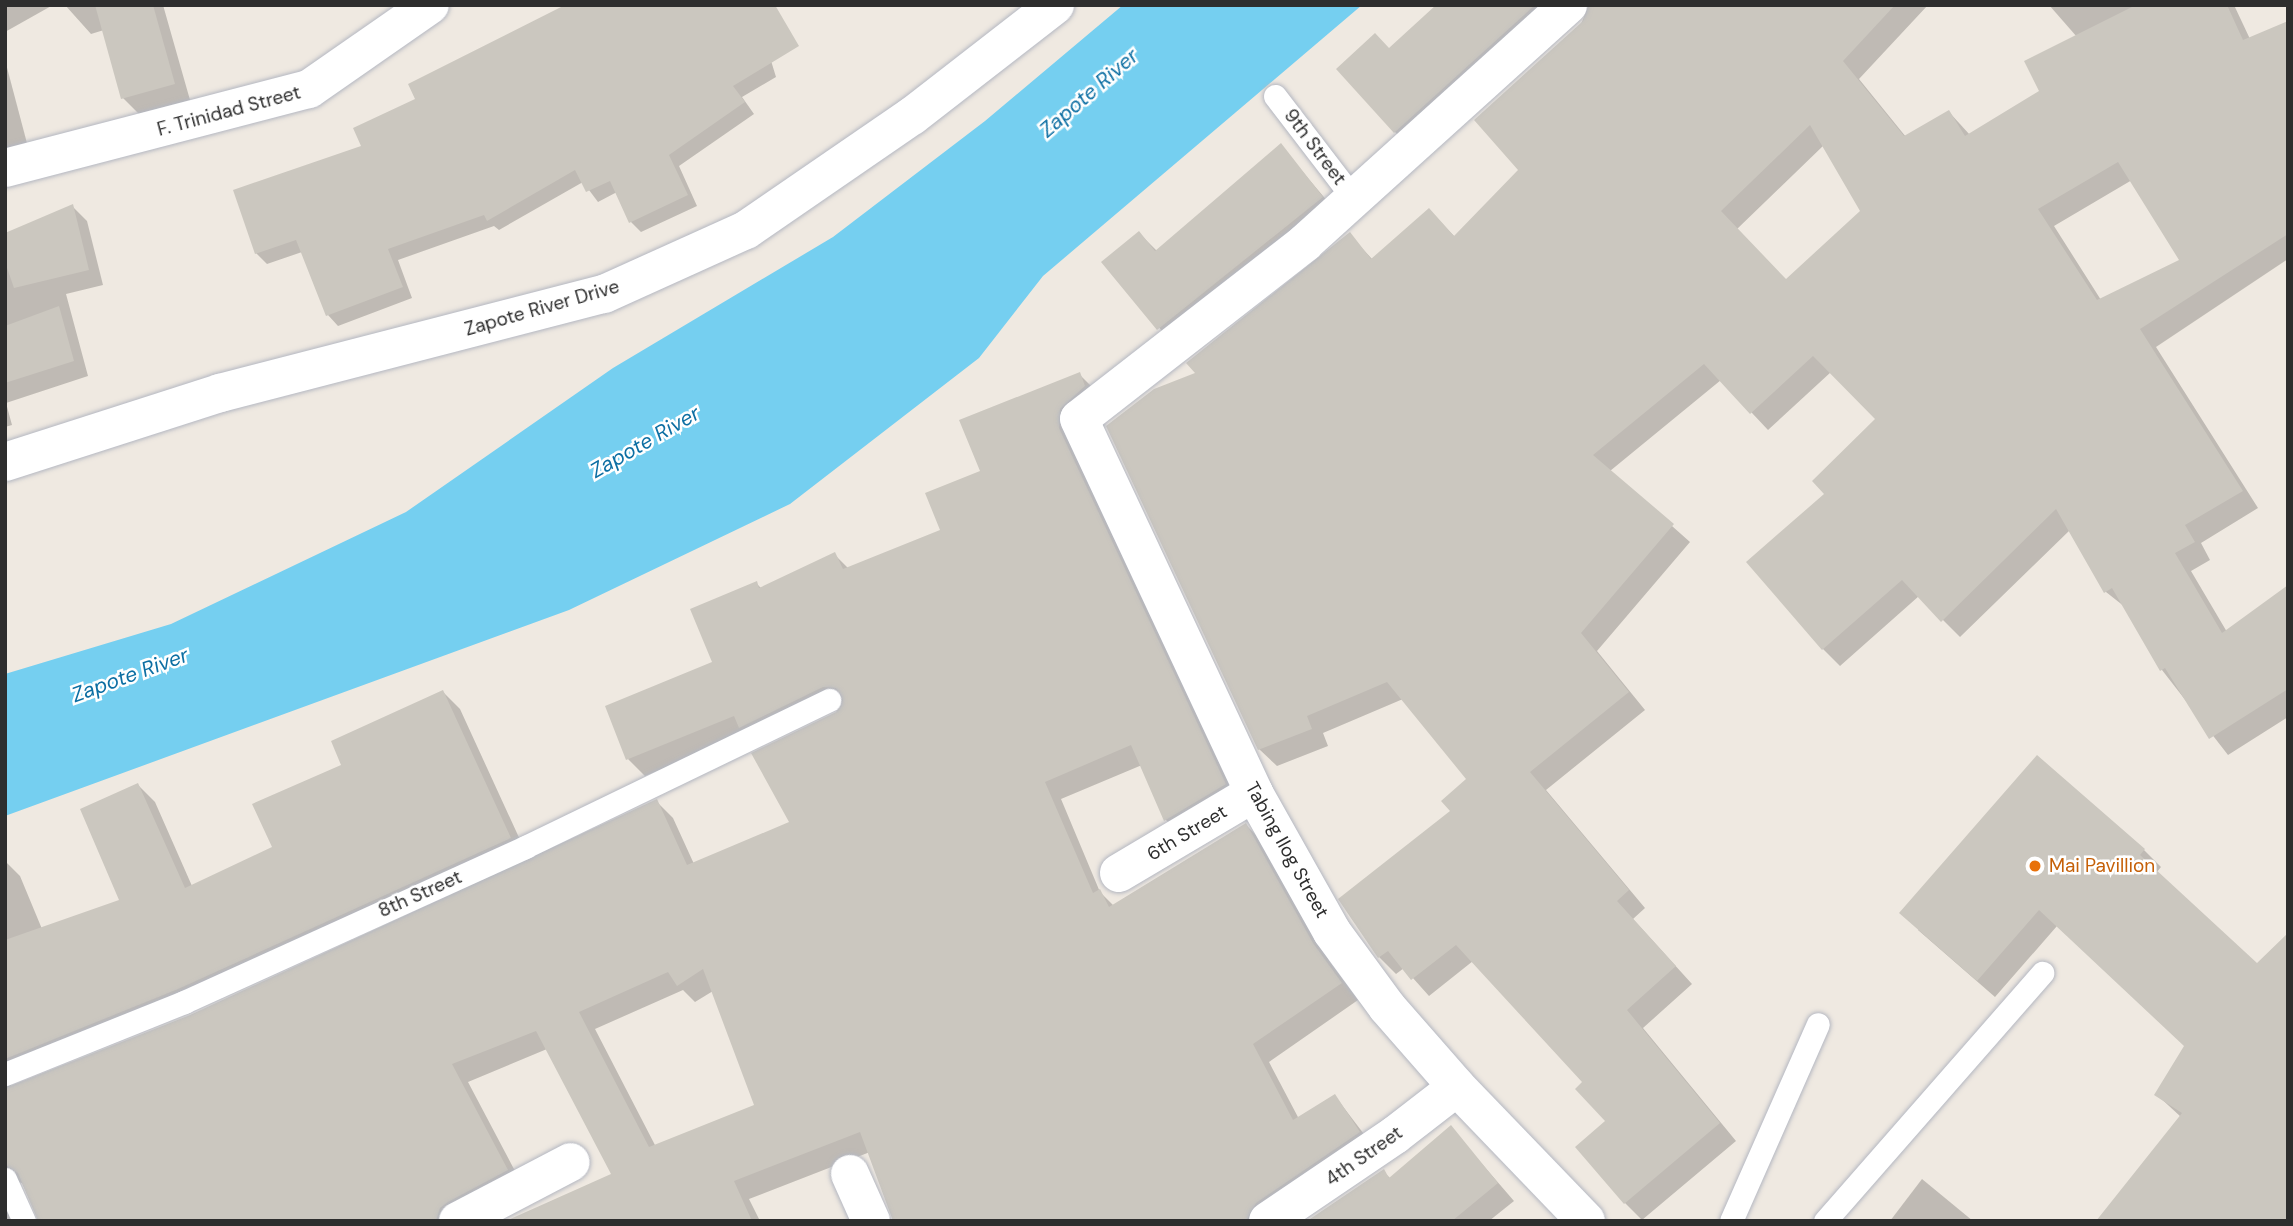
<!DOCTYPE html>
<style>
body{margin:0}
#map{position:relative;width:2293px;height:1226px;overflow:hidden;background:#efe9e1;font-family:"DM Sans",sans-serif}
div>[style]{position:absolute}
.water>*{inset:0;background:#75cff0}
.shadow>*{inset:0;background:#0003}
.building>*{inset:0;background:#cbc7bf}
.roads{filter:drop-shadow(0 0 2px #b4b7c1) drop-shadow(0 0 2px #b4b7c1)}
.lane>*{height:23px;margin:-11.5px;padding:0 11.5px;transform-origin:11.5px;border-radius:11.5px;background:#fff}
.street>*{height:38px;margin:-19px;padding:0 19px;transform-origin:19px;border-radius:19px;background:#fff}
.secondary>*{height:38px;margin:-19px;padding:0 19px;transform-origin:19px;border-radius:19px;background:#fff}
.dots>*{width:19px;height:19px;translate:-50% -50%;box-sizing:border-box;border:4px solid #fff;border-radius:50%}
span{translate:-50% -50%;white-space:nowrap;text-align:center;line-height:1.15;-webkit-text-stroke:5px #fff;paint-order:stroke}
.street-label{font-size:19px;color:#2e2e2e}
.food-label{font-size:19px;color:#c56008}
.left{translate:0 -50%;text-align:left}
.water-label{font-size:21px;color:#0d6fa3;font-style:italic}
.frame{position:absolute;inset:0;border:7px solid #2e2e2e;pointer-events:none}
</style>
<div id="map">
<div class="water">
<i style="clip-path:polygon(1123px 5px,1362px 5px,1043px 276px,979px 358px,790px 504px,569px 610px,5px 816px,5px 674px,171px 624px,406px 512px,613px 368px,833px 237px,985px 121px)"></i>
</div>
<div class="shadow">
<i style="clip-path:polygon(5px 5px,53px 5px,5px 32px)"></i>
<i style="clip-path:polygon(65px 5px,163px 5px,190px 100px,139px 114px,123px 98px,104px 30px,91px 34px)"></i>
<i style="clip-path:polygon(754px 5px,776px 77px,742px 97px,754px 114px,679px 166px,697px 206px,641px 232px,631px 222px,617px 192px,598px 202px,583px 182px,499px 230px,494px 226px,398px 260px,412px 298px,338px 326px,328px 315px,302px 252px,267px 264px,256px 253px)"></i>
<i style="clip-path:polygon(1439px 5px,1571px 5px,1412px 149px,1395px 132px,1390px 50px)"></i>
<i style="clip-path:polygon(evenodd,1589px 5px,1928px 5px,1859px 79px,1906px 137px,1949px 112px,1970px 135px,2041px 92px,2077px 37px,2049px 5px,2234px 5px,2250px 39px,2288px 23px,2288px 259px,2156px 347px,2258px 508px,2201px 543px,2210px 560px,2191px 571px,2227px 632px,2288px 587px,2288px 717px,2228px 755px,2162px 670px,2125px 607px,2106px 592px,2070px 530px,1960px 637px,1919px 596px,1840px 666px,1823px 649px,1827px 495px,1877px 419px,1831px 372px,1768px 430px,1721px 380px,1610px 471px,1690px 542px,1597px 651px,1645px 710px,1546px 790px,1645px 908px,1633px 919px,1692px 984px,1643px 1028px,1736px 1141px,1642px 1220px,1625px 1203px,1608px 1121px,1584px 1082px,1473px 961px,1429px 996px,1404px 968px,1396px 974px,1379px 957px,1469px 780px,1403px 699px,1323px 733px,1328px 746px,1277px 766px,1259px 749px,1199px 374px,1349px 234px,1373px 260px,1429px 210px,1455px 237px,1520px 170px,1589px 5px,1824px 145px,1863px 212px,1787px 281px,1736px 230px,1824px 145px,1589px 5px,2132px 180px,2181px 260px,2101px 300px,2054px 226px,2132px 180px)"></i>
<i style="clip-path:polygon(5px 60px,28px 147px,5px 153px)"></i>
<i style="clip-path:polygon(1281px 146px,1339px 215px,1175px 346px,1103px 263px,1139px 233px,1157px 251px)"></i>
<i style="clip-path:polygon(72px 206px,87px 221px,103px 285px,66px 294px,88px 376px,6px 403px,12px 425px,5px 427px,5px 257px)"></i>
<i style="clip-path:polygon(evenodd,1079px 374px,1096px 391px,1076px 426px,1242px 802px,1183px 837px,1166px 820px,1142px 765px,1061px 799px,1100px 892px,1114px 906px,1246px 825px,1263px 842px,1330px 962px,1358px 1000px,1269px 1062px,1299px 1119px,1335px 1096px,1376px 1150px,1249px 1221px,905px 1221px,870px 1152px,749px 1199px,760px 1221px,515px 1221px,613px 1175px,547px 1049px,468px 1082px,524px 1188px,465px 1221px,39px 1221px,22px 1183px,17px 1182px,17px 1221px,5px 1221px,5px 861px,20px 876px,42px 929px,121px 901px,138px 785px,155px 802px,192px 886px,274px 848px,344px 766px,443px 692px,460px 709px,527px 855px,17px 1078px,7px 1090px,190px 1016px,656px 801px,673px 818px,694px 864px,791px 822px,844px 702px,757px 744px,748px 734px,645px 776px,628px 759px,714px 663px,756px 583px,762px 589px,834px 554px,849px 569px,942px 531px,982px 472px,1079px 374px,683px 990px,695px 1002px,713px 991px,757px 1106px,656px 1147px,595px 1029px,683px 990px)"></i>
<i style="clip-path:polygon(2037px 757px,2144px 850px,2161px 867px,2156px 873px,2257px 966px,2181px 1117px,2156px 1094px,2186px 1046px,2057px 926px,1995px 997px,1918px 930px)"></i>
<i style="clip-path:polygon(1451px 1128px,1514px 1201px,1489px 1221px,1311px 1221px,1383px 1171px,1391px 1179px)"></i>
<i style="clip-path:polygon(1922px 1179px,1973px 1221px,1890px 1221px)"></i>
</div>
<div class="building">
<i style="clip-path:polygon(95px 5px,153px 5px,175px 84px,121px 99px)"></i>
<i style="clip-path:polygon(565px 5px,775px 5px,799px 46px,733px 86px,745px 102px,669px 155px,688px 195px,629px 223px,610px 181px,586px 192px,575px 170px,487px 221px,484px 215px,388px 249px,403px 287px,326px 316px,296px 240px,255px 254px,233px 190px,361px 146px,353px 128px,415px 99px,408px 84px)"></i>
<i style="clip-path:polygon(1436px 5px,1535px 5px,1394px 133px,1336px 69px,1375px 33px,1389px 48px)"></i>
<i style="clip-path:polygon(evenodd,1589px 5px,1895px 5px,1843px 61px,1904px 136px,1949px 110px,1965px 136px,2039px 91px,2024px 61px,2136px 5px,2227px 5px,2243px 40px,2288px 21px,2288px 234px,2140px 329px,2243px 491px,2185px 525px,2195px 542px,2175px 553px,2222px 633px,2288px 585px,2288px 689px,2209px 739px,2165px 668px,2160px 671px,2112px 588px,2104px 593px,2056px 509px,1941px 622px,1902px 580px,1822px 650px,1746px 562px,1824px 494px,1812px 481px,1875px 419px,1813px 356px,1750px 414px,1704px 364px,1593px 455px,1674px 524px,1581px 633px,1629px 692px,1530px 772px,1629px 890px,1617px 901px,1676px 966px,1627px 1010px,1720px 1123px,1624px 1204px,1575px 1147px,1605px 1121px,1575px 1089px,1582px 1082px,1456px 945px,1411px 980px,1388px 951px,1378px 958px,1338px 899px,1450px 811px,1441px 801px,1466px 779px,1387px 682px,1307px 716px,1312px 729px,1258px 750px,1106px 426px,1154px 389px,1195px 373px,1186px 363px,1350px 232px,1371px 259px,1429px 208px,1454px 236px,1518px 170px,1474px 120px,1583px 21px,1589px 5px,1810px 125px,1860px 211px,1786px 279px,1721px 211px,1810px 125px,1589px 5px,2118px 162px,2179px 260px,2097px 300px,2038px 209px,2118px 162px)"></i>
<i style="clip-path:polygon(1281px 143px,1323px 197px,1157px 330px,1101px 262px,1139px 231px,1155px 251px)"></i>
<i style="clip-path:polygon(73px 204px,89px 270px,14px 288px,5px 262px,5px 233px)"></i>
<i style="clip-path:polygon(59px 306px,74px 361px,5px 383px,5px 326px)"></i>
<i style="clip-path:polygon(evenodd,1080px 372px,1085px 386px,1060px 409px,1059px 428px,1226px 784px,1164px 821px,1131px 745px,1045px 782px,1093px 893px,1100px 889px,1109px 907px,1246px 823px,1313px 943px,1342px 983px,1253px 1044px,1293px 1120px,1335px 1094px,1360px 1132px,1256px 1203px,1246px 1221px,893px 1221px,860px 1132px,734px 1181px,752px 1221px,506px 1221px,611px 1174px,536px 1031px,452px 1064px,508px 1170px,448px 1202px,440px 1208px,436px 1221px,38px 1221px,18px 1173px,5px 1165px,5px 1088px,190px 1015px,657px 799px,687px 865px,789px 822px,751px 753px,836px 712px,843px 700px,836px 688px,823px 687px,739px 728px,734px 716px,626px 760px,605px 706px,712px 662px,690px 609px,757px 581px,759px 588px,835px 552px,843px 569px,940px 530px,925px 493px,980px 471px,959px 420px,1080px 372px,703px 969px,754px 1105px,649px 1147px,579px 1012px,668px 972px,677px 986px,703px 969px)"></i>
<i style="clip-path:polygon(443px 690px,511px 838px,178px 989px,5px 1059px,5px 940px,119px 900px,80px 809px,138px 783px,185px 888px,272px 847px,252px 804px,341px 765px,331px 741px)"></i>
<i style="clip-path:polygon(2037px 755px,2145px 849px,2140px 855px,2257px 963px,2288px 933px,2288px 1221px,2096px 1221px,2182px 1113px,2154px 1095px,2184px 1046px,2039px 910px,1977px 981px,1899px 913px)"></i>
<i style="clip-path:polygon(1451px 1125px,1498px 1183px,1452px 1221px,1307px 1221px,1384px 1169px,1389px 1178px)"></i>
</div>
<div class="roads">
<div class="lane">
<i style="left:1275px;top:96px;width:130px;rotate:52.5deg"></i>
<i style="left:5px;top:1074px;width:193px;rotate:-21.9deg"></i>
<i style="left:184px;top:1002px;width:375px;rotate:-24.4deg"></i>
<i style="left:525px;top:847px;width:338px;rotate:-25.8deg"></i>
<i style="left:5px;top:1179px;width:46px;rotate:65.7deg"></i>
<i style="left:1731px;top:1221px;width:215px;rotate:-66.2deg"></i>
<i style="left:1825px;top:1221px;width:330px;rotate:-48.8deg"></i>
</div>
<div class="street">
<i style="left:1568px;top:5px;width:355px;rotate:137.9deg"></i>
<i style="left:1305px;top:243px;width:286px;rotate:142.1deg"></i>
<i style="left:1079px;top:419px;width:413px;rotate:64.9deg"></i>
<i style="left:1254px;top:793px;width:159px;rotate:60.7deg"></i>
<i style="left:1332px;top:932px;width:93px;rotate:53.7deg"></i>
<i style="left:1387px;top:1007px;width:106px;rotate:48.8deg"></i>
<i style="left:1457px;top:1087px;width:186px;rotate:46.1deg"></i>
<i style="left:5px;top:168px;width:314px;rotate:-14.6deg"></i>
<i style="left:309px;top:89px;width:147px;rotate:-34.8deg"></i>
<i style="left:1119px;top:873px;width:157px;rotate:-30.7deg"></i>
<i style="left:850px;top:1174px;width:51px;rotate:65.9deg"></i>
<i style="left:458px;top:1221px;width:127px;rotate:-27.6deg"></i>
<i style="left:1268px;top:1221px;width:153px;rotate:-34.1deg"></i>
<i style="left:1395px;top:1135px;width:78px;rotate:-37.7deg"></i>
</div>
<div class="secondary">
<i style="left:5px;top:462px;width:226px;rotate:-17.8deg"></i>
<i style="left:220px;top:393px;width:397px;rotate:-14.5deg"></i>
<i style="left:604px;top:294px;width:156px;rotate:-24.3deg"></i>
<i style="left:746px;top:230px;width:201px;rotate:-34.5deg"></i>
<i style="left:912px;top:116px;width:181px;rotate:-37.8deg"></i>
</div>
</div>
<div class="dots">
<i style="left:2035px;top:866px;background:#e8710a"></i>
</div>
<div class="street-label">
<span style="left:229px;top:111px;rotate:-15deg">F. Trinidad Street</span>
<span style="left:1315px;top:147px;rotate:53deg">9th Street</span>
<span style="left:542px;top:308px;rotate:-16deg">Zapote River Drive</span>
<span style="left:1187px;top:833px;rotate:-31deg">6th Street</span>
<span style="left:1287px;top:850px;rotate:61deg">Tabing Ilog Street</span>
<span style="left:420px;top:894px;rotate:-24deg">8th Street</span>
<span style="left:1364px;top:1156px;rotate:-35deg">4th Street</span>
</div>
<div class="food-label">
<span class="left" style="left:2049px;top:866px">Mai Pavillion</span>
</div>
<div class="water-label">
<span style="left:1089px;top:93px;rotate:-41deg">Zapote River</span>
<span style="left:645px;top:442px;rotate:-30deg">Zapote River</span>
<span style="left:130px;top:675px;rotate:-20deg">Zapote River</span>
</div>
<div class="frame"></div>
</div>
